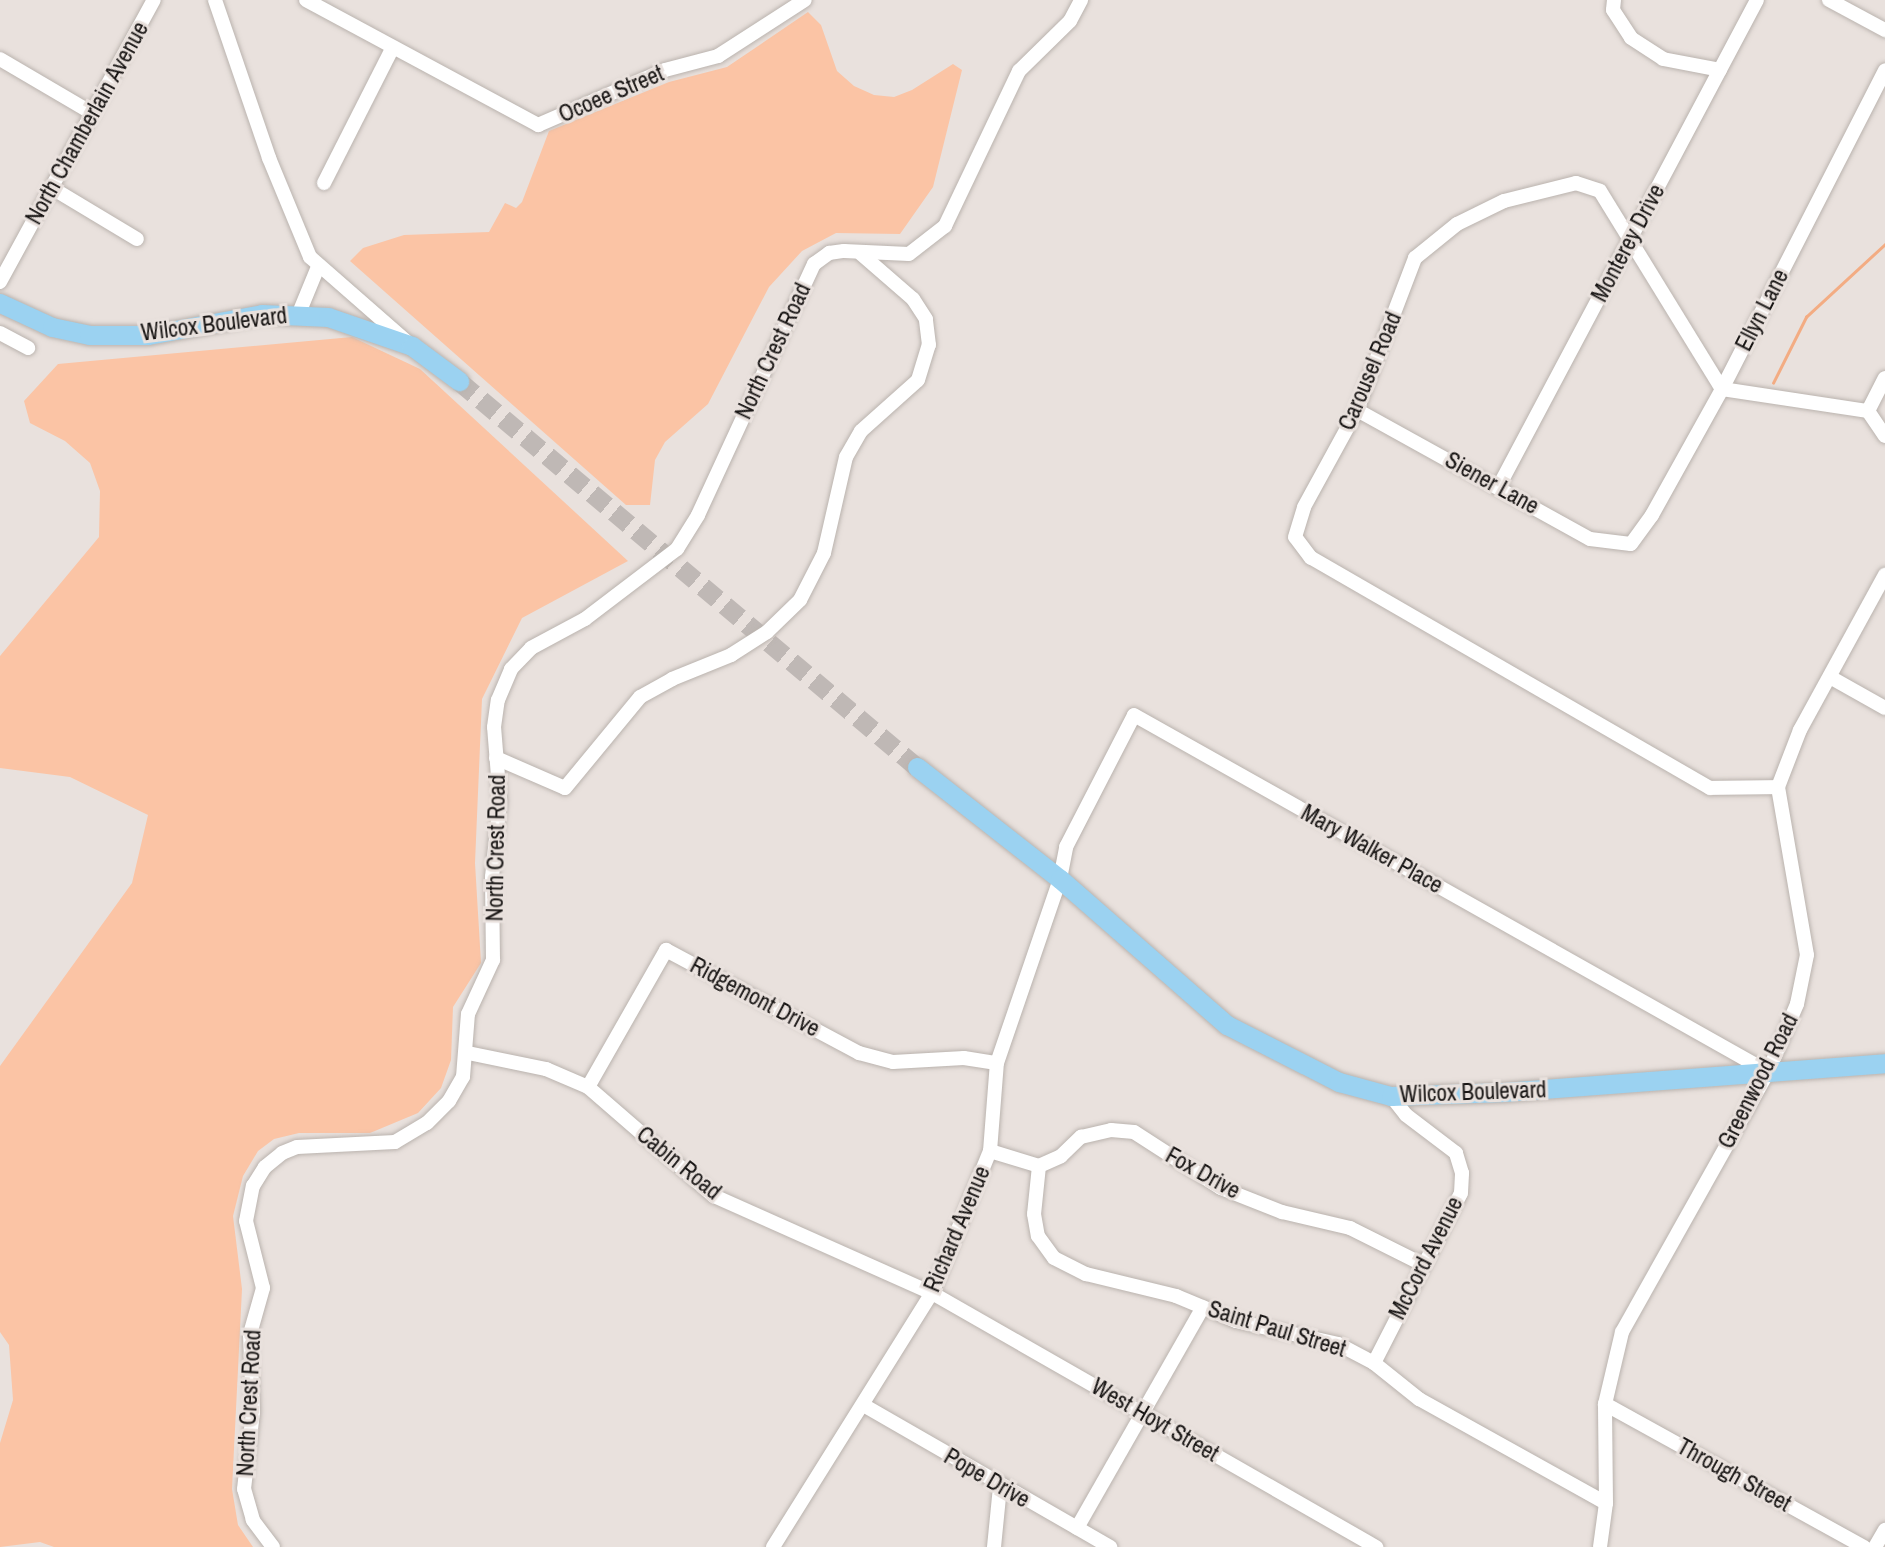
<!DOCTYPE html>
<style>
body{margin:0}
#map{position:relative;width:1885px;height:1547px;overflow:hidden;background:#e9e1dd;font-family:"Archivo Narrow",sans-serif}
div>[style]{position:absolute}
.green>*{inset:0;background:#fbc4a5}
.stream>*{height:2.5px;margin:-1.25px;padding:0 1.25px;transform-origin:1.25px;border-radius:1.25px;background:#f3ac83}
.major-tunnel>*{height:19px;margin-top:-9.5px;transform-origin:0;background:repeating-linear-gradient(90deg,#bfb8b5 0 19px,transparent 0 29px)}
.roads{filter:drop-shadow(0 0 2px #bab3ae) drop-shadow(0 0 2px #bab3ae)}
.minor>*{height:14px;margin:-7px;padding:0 7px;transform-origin:7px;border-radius:7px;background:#fff}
.major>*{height:19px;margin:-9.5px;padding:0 9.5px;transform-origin:9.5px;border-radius:9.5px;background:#9bd2f1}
span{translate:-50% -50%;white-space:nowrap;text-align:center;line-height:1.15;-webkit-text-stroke:6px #e9e1dd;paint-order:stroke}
.street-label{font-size:23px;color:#191615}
</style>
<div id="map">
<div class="green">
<i style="clip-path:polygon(808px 12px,821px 25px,837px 71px,854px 86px,874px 95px,894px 97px,912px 90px,953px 64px,962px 70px,933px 187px,900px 234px,836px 233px,802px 251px,769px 287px,708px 404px,665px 442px,655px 460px,650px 505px,626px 505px,350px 261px,363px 248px,404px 235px,489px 232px,505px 203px,516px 208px,522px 202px,549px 131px,669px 82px,727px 67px)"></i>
<i style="clip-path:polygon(352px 337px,420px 369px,628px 561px,522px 618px,482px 699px,475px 863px,481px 963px,453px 1007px,451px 1060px,441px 1088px,418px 1113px,370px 1133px,299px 1133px,274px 1139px,258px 1151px,243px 1176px,233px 1216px,242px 1289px,232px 1489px,238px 1525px,253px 1547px,54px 1547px,40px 1542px,0 1547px,0 1443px,13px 1400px,9px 1345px,0 1332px,0 1066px,132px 883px,148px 815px,70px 777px,0 768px,0 656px,99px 537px,100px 491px,90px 463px,65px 441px,30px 423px,24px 401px,58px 364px)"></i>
</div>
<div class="stream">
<i style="left:1773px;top:383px;width:74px;rotate:-63.4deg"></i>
<i style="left:1806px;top:317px;width:108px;rotate:-42.7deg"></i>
</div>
<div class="major-tunnel">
<i style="left:459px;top:381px;width:599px;rotate:40.12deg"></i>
</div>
<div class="roads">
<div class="minor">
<i style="left:215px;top:0;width:167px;rotate:71.1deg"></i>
<i style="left:269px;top:158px;width:107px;rotate:67.5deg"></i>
<i style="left:310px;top:257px;width:128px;rotate:41.2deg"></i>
<i style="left:306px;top:0;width:264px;rotate:28.3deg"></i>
<i style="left:538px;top:125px;width:138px;rotate:-23.4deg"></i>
<i style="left:665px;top:70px;width:55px;rotate:-14.8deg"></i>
<i style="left:718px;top:56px;width:103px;rotate:-32.8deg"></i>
<i style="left:1614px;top:0;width:10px;rotate:96deg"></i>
<i style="left:1613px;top:10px;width:33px;rotate:57deg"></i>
<i style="left:1631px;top:38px;width:38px;rotate:33deg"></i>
<i style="left:1663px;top:59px;width:58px;rotate:10.9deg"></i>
<i style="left:1829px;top:0;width:64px;rotate:28.2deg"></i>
<i style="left:0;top:59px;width:107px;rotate:30.4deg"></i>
<i style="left:324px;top:183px;width:150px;rotate:-63.1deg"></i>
<i style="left:52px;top:188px;width:99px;rotate:31deg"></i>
<i style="left:0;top:282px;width:321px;rotate:-61.4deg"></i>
<i style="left:299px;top:313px;width:50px;rotate:-67.6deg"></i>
<i style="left:0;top:333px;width:32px;rotate:28deg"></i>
<i style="left:1357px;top:410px;width:266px;rotate:29deg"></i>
<i style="left:1590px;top:539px;width:41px;rotate:7deg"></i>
<i style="left:1631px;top:544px;width:36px;rotate:-54deg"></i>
<i style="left:1652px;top:515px;width:144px;rotate:-60.9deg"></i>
<i style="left:1722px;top:389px;width:358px;rotate:-62.9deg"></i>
<i style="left:1868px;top:411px;width:37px;rotate:-63deg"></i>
<i style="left:1499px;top:486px;width:550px;rotate:-62.04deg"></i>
<i style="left:1830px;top:677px;width:63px;rotate:29.4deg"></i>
<i style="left:496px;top:758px;width:75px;rotate:23.5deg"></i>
<i style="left:565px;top:788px;width:118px;rotate:-50.5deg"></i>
<i style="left:640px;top:697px;width:37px;rotate:-29deg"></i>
<i style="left:672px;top:679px;width:64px;rotate:-22.1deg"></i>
<i style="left:731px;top:655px;width:43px;rotate:-32.6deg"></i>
<i style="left:767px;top:632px;width:46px;rotate:-44.1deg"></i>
<i style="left:800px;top:600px;width:53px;rotate:-62.9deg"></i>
<i style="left:824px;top:553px;width:98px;rotate:-77.1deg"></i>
<i style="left:846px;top:457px;width:30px;rotate:-60deg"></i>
<i style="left:861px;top:431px;width:76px;rotate:-41.8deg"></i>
<i style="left:918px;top:380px;width:37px;rotate:-73deg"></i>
<i style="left:929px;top:345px;width:26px;rotate:-97deg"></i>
<i style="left:926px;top:319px;width:24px;rotate:-123deg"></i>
<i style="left:913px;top:299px;width:69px;rotate:-139.1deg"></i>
<i style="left:1778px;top:787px;width:68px;rotate:179.2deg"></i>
<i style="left:1710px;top:788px;width:461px;rotate:-150deg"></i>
<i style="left:1311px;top:558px;width:26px;rotate:-127deg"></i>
<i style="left:1295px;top:537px;width:31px;rotate:-73deg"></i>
<i style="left:1304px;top:507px;width:111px;rotate:-61.3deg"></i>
<i style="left:1357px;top:410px;width:163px;rotate:-69.1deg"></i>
<i style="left:1415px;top:258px;width:54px;rotate:-39deg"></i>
<i style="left:1457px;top:224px;width:52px;rotate:-26.1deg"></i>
<i style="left:1504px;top:201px;width:74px;rotate:-14deg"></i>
<i style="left:1576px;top:183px;width:25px;rotate:18deg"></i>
<i style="left:1600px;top:191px;width:233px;rotate:58.4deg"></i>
<i style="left:1722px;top:389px;width:148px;rotate:8.6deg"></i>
<i style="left:1868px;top:411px;width:30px;rotate:56deg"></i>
<i style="left:468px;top:1053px;width:80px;rotate:11.6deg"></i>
<i style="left:546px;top:1069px;width:46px;rotate:23.2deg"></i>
<i style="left:588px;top:1087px;width:167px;rotate:40.9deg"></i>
<i style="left:714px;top:1196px;width:239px;rotate:24deg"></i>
<i style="left:932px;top:1293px;width:512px;rotate:29.77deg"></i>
<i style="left:588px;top:1087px;width:158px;rotate:-60.3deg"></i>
<i style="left:666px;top:950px;width:219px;rotate:28.1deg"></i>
<i style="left:859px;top:1053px;width:35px;rotate:15deg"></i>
<i style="left:893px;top:1062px;width:71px;rotate:-3.2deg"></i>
<i style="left:964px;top:1058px;width:33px;rotate:9deg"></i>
<i style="left:990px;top:1151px;width:51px;rotate:17deg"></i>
<i style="left:1039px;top:1166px;width:24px;rotate:-24deg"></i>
<i style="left:1061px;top:1156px;width:28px;rotate:-44deg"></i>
<i style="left:1081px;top:1137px;width:31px;rotate:-13deg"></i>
<i style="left:1111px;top:1130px;width:23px;rotate:5deg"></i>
<i style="left:1134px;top:1132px;width:103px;rotate:32.8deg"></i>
<i style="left:1221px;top:1188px;width:66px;rotate:21.5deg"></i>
<i style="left:1282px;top:1212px;width:70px;rotate:13.2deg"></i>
<i style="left:1350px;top:1228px;width:80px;rotate:26.6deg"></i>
<i style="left:1039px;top:1166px;width:48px;rotate:95.9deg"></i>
<i style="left:1034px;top:1214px;width:22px;rotate:80deg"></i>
<i style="left:1038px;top:1236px;width:27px;rotate:54deg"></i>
<i style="left:1054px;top:1258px;width:36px;rotate:27deg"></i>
<i style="left:1086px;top:1274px;width:93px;rotate:13.7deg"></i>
<i style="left:1176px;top:1296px;width:65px;rotate:22.6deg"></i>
<i style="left:1236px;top:1321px;width:105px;rotate:12.7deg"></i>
<i style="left:1338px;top:1344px;width:41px;rotate:27.8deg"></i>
<i style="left:1374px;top:1363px;width:58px;rotate:38.7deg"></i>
<i style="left:1419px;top:1399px;width:214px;rotate:29.1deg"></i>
<i style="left:1374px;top:1363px;width:191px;rotate:-62.9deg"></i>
<i style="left:1461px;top:1193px;width:20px;rotate:-87deg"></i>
<i style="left:1462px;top:1173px;width:21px;rotate:-107deg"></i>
<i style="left:1456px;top:1153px;width:63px;rotate:-142.8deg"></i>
<i style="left:1406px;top:1115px;width:24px;rotate:-128deg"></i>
<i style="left:1605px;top:1404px;width:296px;rotate:28.9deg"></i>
<i style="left:865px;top:1406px;width:283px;rotate:29.9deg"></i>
<i style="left:1077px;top:1528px;width:254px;rotate:-60.3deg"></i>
<i style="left:273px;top:1547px;width:34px;rotate:-127deg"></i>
<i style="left:253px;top:1520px;width:32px;rotate:-106deg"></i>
<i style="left:244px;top:1489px;width:78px;rotate:-83.3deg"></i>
<i style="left:253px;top:1412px;width:78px;rotate:-92.2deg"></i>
<i style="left:250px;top:1334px;width:48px;rotate:-74.2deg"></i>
<i style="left:263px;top:1288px;width:69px;rotate:-104.2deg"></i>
<i style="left:246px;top:1221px;width:36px;rotate:-79deg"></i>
<i style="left:253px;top:1186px;width:22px;rotate:-58deg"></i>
<i style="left:265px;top:1167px;width:22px;rotate:-39deg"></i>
<i style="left:282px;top:1153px;width:16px;rotate:-22deg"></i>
<i style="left:297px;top:1147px;width:98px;rotate:-2.9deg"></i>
<i style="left:395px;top:1142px;width:37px;rotate:-31deg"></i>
<i style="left:427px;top:1123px;width:31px;rotate:-45deg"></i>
<i style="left:449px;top:1101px;width:28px;rotate:-60deg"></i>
<i style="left:463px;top:1077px;width:63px;rotate:-85.5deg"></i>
<i style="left:468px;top:1014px;width:60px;rotate:-65.2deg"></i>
<i style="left:493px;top:960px;width:83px;rotate:-90.7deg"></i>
<i style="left:492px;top:877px;width:76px;rotate:-84deg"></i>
<i style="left:500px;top:801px;width:74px;rotate:-94.6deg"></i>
<i style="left:494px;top:727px;width:27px;rotate:-82deg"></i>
<i style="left:498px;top:700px;width:34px;rotate:-67deg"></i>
<i style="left:511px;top:669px;width:29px;rotate:-46deg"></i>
<i style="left:531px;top:648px;width:61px;rotate:-28.2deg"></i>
<i style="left:585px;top:619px;width:116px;rotate:-37.3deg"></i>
<i style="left:677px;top:549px;width:40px;rotate:-58deg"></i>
<i style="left:698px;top:515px;width:277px;rotate:-65.2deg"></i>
<i style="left:814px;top:264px;width:19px;rotate:-36deg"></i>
<i style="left:829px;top:253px;width:15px;rotate:-8deg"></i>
<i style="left:844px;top:251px;width:65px;rotate:2.6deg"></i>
<i style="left:909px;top:254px;width:46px;rotate:-37.9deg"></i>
<i style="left:945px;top:226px;width:172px;rotate:-64.5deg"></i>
<i style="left:1019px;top:71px;width:71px;rotate:-44.4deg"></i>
<i style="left:1070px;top:21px;width:24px;rotate:-62deg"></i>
<i style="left:773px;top:1547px;width:300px;rotate:-58deg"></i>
<i style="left:932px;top:1293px;width:153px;rotate:-67.8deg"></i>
<i style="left:990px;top:1151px;width:88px;rotate:-85.5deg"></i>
<i style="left:997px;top:1063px;width:194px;rotate:-71.1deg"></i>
<i style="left:1060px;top:879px;width:33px;rotate:-79deg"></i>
<i style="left:1066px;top:847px;width:148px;rotate:-62.7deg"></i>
<i style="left:1134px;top:715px;width:728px;rotate:29.38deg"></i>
<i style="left:994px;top:1547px;width:60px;rotate:-84.3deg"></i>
<i style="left:1600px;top:1547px;width:44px;rotate:-82.2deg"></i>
<i style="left:1606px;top:1503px;width:99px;rotate:-90.6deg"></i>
<i style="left:1605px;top:1404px;width:74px;rotate:-76.7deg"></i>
<i style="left:1622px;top:1332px;width:298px;rotate:-60.7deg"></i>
<i style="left:1768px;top:1072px;width:74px;rotate:-66.9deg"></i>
<i style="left:1797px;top:1004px;width:50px;rotate:-78.5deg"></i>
<i style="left:1807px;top:955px;width:170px;rotate:-99.8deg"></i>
<i style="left:1778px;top:787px;width:61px;rotate:-68.9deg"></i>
<i style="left:1800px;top:730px;width:177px;rotate:-61.3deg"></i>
<i style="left:1875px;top:1547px;width:20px;rotate:-60deg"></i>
</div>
<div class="major">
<i style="left:0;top:303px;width:57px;rotate:24.8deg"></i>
<i style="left:52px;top:327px;width:38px;rotate:12deg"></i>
<i style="left:89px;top:335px;width:59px"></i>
<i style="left:148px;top:335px;width:116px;rotate:-10.4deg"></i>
<i style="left:262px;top:314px;width:66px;rotate:2.6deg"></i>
<i style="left:328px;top:317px;width:89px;rotate:19deg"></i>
<i style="left:412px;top:346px;width:59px;rotate:36.7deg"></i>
<i style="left:917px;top:767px;width:182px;rotate:38.1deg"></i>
<i style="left:1060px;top:879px;width:222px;rotate:41.2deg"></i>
<i style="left:1227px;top:1025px;width:126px;rotate:27deg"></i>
<i style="left:1339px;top:1082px;width:54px;rotate:15.1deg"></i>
<i style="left:1391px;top:1096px;width:112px;rotate:-2deg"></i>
<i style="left:1503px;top:1092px;width:383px;rotate:-4.3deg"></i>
</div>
</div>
<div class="street-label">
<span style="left:611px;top:94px;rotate:-23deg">Ocoee Street</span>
<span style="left:87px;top:123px;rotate:-61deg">North Chamberlain Avenue</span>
<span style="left:1628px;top:243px;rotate:-62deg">Monterey Drive</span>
<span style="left:1762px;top:310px;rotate:-63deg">Ellyn Lane</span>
<span style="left:214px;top:324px;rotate:-7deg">Wilcox Boulevard</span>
<span style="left:773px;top:351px;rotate:-65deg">North Crest Road</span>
<span style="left:1370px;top:371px;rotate:-67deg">Carousel Road</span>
<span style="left:1492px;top:483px;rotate:29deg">Siener Lane</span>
<span style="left:496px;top:848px;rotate:-89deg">North Crest Road</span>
<span style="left:1372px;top:849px;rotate:29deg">Mary Walker Place</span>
<span style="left:755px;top:997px;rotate:28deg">Ridgemont Drive</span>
<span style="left:1758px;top:1081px;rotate:-63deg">Greenwood Road</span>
<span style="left:1473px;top:1092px;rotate:-2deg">Wilcox Boulevard</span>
<span style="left:679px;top:1163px;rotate:39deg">Cabin Road</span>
<span style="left:1203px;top:1173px;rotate:29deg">Fox Drive</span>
<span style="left:957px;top:1229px;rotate:-67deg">Richard Avenue</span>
<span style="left:1426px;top:1258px;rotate:-63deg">McCord Avenue</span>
<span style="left:1277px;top:1329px;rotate:17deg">Saint Paul Street</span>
<span style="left:249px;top:1403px;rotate:-87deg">North Crest Road</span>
<span style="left:1155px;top:1420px;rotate:30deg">West Hoyt Street</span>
<span style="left:1734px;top:1475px;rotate:29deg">Through Street</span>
<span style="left:987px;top:1478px;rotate:30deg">Pope Drive</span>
</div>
</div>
